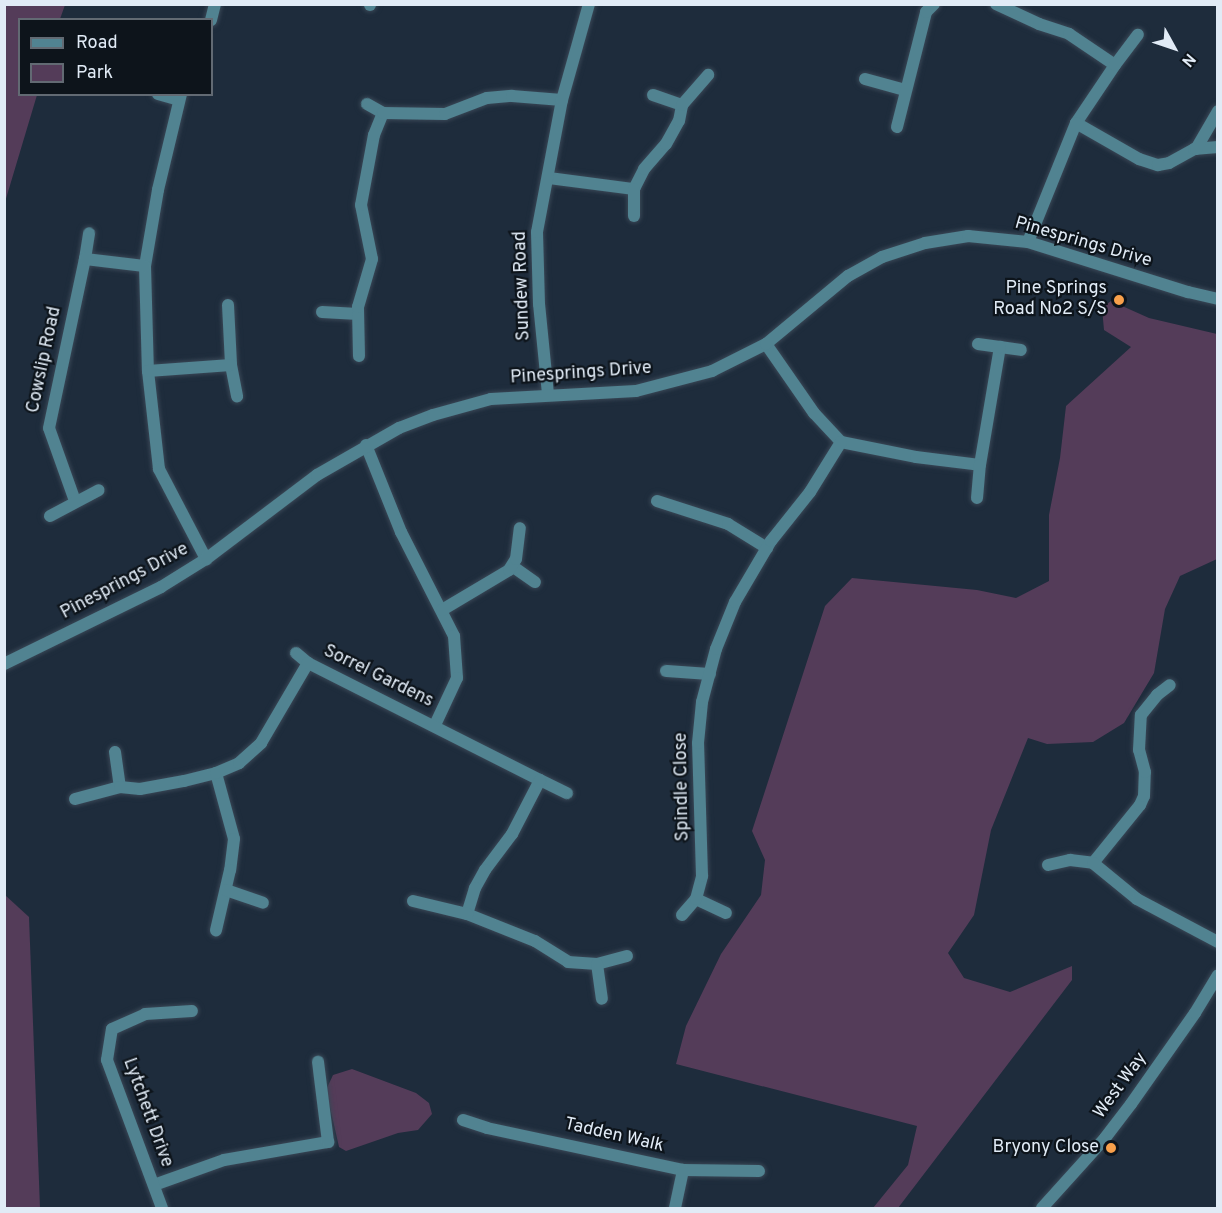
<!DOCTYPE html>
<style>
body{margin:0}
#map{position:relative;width:1222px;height:1213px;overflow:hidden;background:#1e2c3c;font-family:Overpass,sans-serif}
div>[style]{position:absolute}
.green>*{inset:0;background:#543c59}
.roads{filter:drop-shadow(0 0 2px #394756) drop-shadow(0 0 2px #394756)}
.minor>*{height:12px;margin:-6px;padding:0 6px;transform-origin:6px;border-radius:6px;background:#518391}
.dots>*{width:16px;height:16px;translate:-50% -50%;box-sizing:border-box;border:3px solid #0d141b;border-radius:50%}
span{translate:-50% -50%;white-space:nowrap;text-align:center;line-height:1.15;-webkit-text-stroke:4.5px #0d141b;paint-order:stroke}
.street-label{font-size:18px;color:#e1ebf6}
.poi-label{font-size:18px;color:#e1ebf6}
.right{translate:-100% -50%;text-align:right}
.frame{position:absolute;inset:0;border:6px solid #e1ebf6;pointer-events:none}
.legend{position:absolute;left:18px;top:18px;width:195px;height:78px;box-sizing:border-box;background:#0d141b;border:2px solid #626a73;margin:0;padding:8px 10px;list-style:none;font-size:18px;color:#e1ebf6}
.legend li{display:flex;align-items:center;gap:12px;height:30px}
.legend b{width:30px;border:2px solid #626a73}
.north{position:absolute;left:1144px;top:18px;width:60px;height:60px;-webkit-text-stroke:4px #0d141b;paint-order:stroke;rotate:130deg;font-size:16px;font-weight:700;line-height:24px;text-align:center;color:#e1ebf6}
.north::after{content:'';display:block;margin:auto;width:21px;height:27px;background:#e1ebf6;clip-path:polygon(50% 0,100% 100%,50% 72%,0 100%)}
</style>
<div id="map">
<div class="green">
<i style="clip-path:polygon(5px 4px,65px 5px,60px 19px,20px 20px,20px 94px,37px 95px,5px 202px)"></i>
<i style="clip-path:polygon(1111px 301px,1149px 318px,1217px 334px,1217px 559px,1180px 576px,1165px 609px,1154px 673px,1124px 723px,1093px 742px,1047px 744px,1028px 738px,991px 830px,974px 915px,948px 953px,964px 978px,1010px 992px,1072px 966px,1072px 980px,898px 1208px,873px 1208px,908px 1165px,917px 1126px,676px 1064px,686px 1026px,721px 954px,761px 895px,765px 860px,752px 831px,825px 606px,852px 578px,977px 590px,1016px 598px,1049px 581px,1049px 515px,1060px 458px,1066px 406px,1131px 347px,1104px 330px,1102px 308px)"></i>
<i style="clip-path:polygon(5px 895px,29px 917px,40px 1208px,5px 1208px)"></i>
<i style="clip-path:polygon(352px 1069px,416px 1093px,429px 1103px,432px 1114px,418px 1130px,398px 1133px,346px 1151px,339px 1147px,326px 1090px,333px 1075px)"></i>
</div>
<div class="roads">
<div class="minor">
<i style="left:996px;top:4px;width:47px;rotate:24.9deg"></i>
<i style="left:1039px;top:24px;width:32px;rotate:18deg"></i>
<i style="left:1069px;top:34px;width:55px;rotate:34deg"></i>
<i style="left:1115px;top:65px;width:70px;rotate:123.9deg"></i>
<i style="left:1076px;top:123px;width:128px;rotate:112deg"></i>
<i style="left:370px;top:5px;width:1px;rotate:-90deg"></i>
<i style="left:211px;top:20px;width:16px;rotate:-76deg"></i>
<i style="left:1115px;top:65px;width:38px;rotate:-53deg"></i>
<i style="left:865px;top:79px;width:41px;rotate:15.4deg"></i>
<i style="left:158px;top:94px;width:22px;rotate:16deg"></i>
<i style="left:181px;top:94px;width:99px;rotate:103.5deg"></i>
<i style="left:158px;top:190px;width:77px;rotate:99.7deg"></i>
<i style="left:145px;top:266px;width:105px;rotate:88.4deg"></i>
<i style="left:148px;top:371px;width:99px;rotate:83.6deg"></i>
<i style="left:159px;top:469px;width:102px;rotate:62.4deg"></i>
<i style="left:653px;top:95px;width:31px;rotate:19deg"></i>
<i style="left:367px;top:104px;width:18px;rotate:29deg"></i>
<i style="left:1076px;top:123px;width:73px;rotate:29.7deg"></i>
<i style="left:1139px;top:159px;width:20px;rotate:18deg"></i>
<i style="left:1158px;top:165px;width:11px;rotate:-10deg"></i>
<i style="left:1169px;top:163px;width:29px;rotate:-29deg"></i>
<i style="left:1194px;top:149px;width:24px;rotate:-5deg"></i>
<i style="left:897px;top:127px;width:119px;rotate:-75.8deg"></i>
<i style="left:926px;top:12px;width:11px;rotate:-45deg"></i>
<i style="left:1196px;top:149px;width:44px;rotate:-59.9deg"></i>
<i style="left:549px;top:178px;width:86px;rotate:7.4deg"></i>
<i style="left:634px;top:189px;width:22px;rotate:-63deg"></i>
<i style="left:644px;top:169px;width:33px;rotate:-49deg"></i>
<i style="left:666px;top:144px;width:26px;rotate:-61deg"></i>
<i style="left:679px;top:121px;width:16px;rotate:-79deg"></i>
<i style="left:682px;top:105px;width:40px;rotate:-49deg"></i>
<i style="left:634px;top:216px;width:27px;rotate:-90deg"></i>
<i style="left:85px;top:259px;width:26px;rotate:-81deg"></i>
<i style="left:228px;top:305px;width:60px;rotate:87.1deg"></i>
<i style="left:231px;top:365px;width:32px;rotate:79deg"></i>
<i style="left:322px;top:312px;width:36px;rotate:3deg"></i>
<i style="left:766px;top:344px;width:84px;rotate:55.2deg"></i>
<i style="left:814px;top:413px;width:40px;rotate:47deg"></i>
<i style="left:841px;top:442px;width:76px;rotate:11.3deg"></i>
<i style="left:916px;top:457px;width:64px;rotate:7.1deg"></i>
<i style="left:980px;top:465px;width:120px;rotate:-80.4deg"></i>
<i style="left:1000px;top:347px;width:21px;rotate:8deg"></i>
<i style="left:978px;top:344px;width:22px;rotate:8deg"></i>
<i style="left:359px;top:356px;width:49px;rotate:-91.2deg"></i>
<i style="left:358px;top:307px;width:50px;rotate:-73.7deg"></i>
<i style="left:372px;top:259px;width:55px;rotate:-101.5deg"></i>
<i style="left:361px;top:205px;width:71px;rotate:-79.5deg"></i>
<i style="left:374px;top:135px;width:24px;rotate:-68deg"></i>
<i style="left:383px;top:113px;width:62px;rotate:0.9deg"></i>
<i style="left:445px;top:114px;width:45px;rotate:-20.9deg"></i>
<i style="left:487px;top:98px;width:25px;rotate:-5deg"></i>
<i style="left:512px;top:96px;width:50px;rotate:4.6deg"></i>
<i style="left:148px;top:371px;width:83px;rotate:-4.1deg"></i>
<i style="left:548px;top:394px;width:90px;rotate:-95.7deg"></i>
<i style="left:539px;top:304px;width:72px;rotate:-91.6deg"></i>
<i style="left:537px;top:232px;width:134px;rotate:-79.3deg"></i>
<i style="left:562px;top:100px;width:100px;rotate:-74.3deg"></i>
<i style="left:366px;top:445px;width:94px;rotate:68.1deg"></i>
<i style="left:401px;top:532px;width:117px;rotate:63deg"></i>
<i style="left:454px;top:636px;width:42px;rotate:85.9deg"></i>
<i style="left:457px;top:678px;width:52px;rotate:115.1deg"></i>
<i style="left:977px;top:498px;width:33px;rotate:-85deg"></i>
<i style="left:75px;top:501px;width:77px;rotate:-109.6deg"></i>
<i style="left:49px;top:428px;width:173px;rotate:-78deg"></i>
<i style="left:85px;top:259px;width:60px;rotate:6.7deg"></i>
<i style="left:657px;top:501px;width:75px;rotate:17.9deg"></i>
<i style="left:728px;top:524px;width:46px;rotate:31.6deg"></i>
<i style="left:50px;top:516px;width:55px;rotate:-28deg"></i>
<i style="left:512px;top:566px;width:28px;rotate:35deg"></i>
<i style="left:442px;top:610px;width:78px;rotate:-30.8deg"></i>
<i style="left:509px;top:570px;width:13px;rotate:-58deg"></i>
<i style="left:516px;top:559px;width:31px;rotate:-83deg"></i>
<i style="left:296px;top:653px;width:16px;rotate:40deg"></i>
<i style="left:4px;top:664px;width:175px;rotate:-26.1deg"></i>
<i style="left:161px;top:587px;width:53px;rotate:-31.9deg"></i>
<i style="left:206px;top:559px;width:139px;rotate:-37.1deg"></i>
<i style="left:317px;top:475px;width:95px;rotate:-29.8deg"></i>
<i style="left:399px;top:428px;width:36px;rotate:-21deg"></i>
<i style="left:433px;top:415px;width:60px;rotate:-15.4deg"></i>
<i style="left:491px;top:399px;width:145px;rotate:-3.2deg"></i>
<i style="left:636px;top:391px;width:79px;rotate:-14.7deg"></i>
<i style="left:712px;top:371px;width:60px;rotate:-26.6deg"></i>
<i style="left:766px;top:344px;width:107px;rotate:-39.7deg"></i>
<i style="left:848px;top:276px;width:39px;rotate:-29deg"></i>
<i style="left:882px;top:257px;width:45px;rotate:-18deg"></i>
<i style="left:925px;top:243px;width:44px;rotate:-9.2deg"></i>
<i style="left:968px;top:236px;width:60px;rotate:5.7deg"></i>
<i style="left:1028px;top:242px;width:168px;rotate:17.4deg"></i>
<i style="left:1188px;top:292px;width:31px;rotate:13deg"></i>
<i style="left:666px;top:671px;width:44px;rotate:3.9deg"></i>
<i style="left:115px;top:752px;width:35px;rotate:82deg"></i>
<i style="left:216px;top:773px;width:68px;rotate:74.7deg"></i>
<i style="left:234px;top:839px;width:31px;rotate:97deg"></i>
<i style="left:230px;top:870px;width:62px;rotate:103.1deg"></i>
<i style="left:540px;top:780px;width:30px;rotate:26deg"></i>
<i style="left:75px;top:799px;width:47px;rotate:-14.9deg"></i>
<i style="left:120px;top:787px;width:20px;rotate:6deg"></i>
<i style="left:140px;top:789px;width:45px;rotate:-10.3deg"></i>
<i style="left:184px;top:781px;width:33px;rotate:-14deg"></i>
<i style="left:216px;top:773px;width:25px;rotate:-23deg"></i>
<i style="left:239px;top:763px;width:30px;rotate:-42deg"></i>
<i style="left:261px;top:743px;width:93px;rotate:-59.6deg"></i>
<i style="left:308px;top:663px;width:260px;rotate:26.8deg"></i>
<i style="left:540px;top:780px;width:61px;rotate:117.4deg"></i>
<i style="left:512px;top:834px;width:45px;rotate:126.9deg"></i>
<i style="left:485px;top:870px;width:21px;rotate:119deg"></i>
<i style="left:475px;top:888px;width:27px;rotate:107deg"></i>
<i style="left:467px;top:914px;width:73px;rotate:21.7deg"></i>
<i style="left:535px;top:941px;width:39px;rotate:32deg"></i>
<i style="left:568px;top:962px;width:29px;rotate:4deg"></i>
<i style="left:597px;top:964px;width:31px;rotate:-15deg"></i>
<i style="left:1093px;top:863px;width:75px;rotate:-51deg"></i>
<i style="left:1140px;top:805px;width:10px;rotate:-66deg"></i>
<i style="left:1144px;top:796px;width:24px;rotate:-88deg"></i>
<i style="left:1145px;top:772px;width:23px;rotate:-105deg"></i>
<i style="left:1139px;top:750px;width:35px;rotate:-87deg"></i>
<i style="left:1141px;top:715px;width:26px;rotate:-51deg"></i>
<i style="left:1157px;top:695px;width:16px;rotate:-38deg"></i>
<i style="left:1048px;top:865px;width:23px;rotate:-13deg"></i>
<i style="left:1070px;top:860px;width:23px;rotate:7deg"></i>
<i style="left:1093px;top:863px;width:57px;rotate:39.3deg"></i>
<i style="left:1137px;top:899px;width:92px;rotate:28deg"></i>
<i style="left:226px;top:890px;width:39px;rotate:19deg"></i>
<i style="left:696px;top:899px;width:33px;rotate:25deg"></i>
<i style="left:413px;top:901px;width:56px;rotate:13.5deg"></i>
<i style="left:682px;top:915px;width:21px;rotate:-49deg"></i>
<i style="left:696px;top:899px;width:24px;rotate:-75deg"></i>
<i style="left:702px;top:876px;width:133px;rotate:-91.7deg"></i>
<i style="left:698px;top:743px;width:41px;rotate:-84.4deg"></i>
<i style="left:702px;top:702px;width:55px;rotate:-75.2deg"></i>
<i style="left:716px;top:649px;width:51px;rotate:-68deg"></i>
<i style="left:735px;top:602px;width:71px;rotate:-59.5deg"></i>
<i style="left:771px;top:541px;width:63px;rotate:-51.5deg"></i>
<i style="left:810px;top:492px;width:59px;rotate:-58.2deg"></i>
<i style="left:597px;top:964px;width:35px;rotate:82deg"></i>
<i style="left:463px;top:1120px;width:25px;rotate:18deg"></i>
<i style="left:487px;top:1128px;width:200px;rotate:12.1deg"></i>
<i style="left:683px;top:1170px;width:76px;rotate:0.8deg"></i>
<i style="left:154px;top:1185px;width:74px;rotate:-19.7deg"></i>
<i style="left:224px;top:1160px;width:106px;rotate:-9.8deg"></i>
<i style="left:328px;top:1142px;width:81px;rotate:-97.1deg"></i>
<i style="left:162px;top:1208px;width:158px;rotate:-110.4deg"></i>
<i style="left:107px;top:1060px;width:31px;rotate:-81deg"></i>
<i style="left:112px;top:1029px;width:36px;rotate:-24deg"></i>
<i style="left:145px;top:1014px;width:47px;rotate:-3.7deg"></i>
<i style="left:675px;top:1208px;width:39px;rotate:-78deg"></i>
<i style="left:1042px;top:1208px;width:94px;rotate:-48deg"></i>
<i style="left:1105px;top:1138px;width:43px;rotate:-52.6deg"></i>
<i style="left:1131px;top:1104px;width:111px;rotate:-54.9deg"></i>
<i style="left:1195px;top:1013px;width:44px;rotate:-58.8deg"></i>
</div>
</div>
<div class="dots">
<i style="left:1119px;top:300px;background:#f8a04b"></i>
<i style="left:1111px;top:1148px;background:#f8a04b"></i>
</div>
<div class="street-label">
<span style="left:1083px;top:243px;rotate:16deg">Pinesprings Drive</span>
<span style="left:523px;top:286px;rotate:-92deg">Sundew Road</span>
<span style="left:45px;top:360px;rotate:-78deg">Cowslip Road</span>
<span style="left:581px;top:374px;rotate:-4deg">Pinesprings Drive</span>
<span style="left:125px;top:582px;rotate:-28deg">Pinesprings Drive</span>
<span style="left:378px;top:677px;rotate:26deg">Sorrel Gardens</span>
<span style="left:683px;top:787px;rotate:-91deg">Spindle Close</span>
<span style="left:1121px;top:1086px;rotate:-54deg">West Way</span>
<span style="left:147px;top:1113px;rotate:70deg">Lytchett Drive</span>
<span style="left:614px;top:1136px;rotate:13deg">Tadden Walk</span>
</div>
<div class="poi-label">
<span class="right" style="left:1107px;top:300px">Pine Springs<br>Road No2 S/S</span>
<span class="right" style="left:1099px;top:1148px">Bryony Close</span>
</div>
<div class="frame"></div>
<ul class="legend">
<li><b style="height:8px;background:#518391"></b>Road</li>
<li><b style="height:16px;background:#543c59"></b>Park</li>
</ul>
<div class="north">N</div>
</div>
